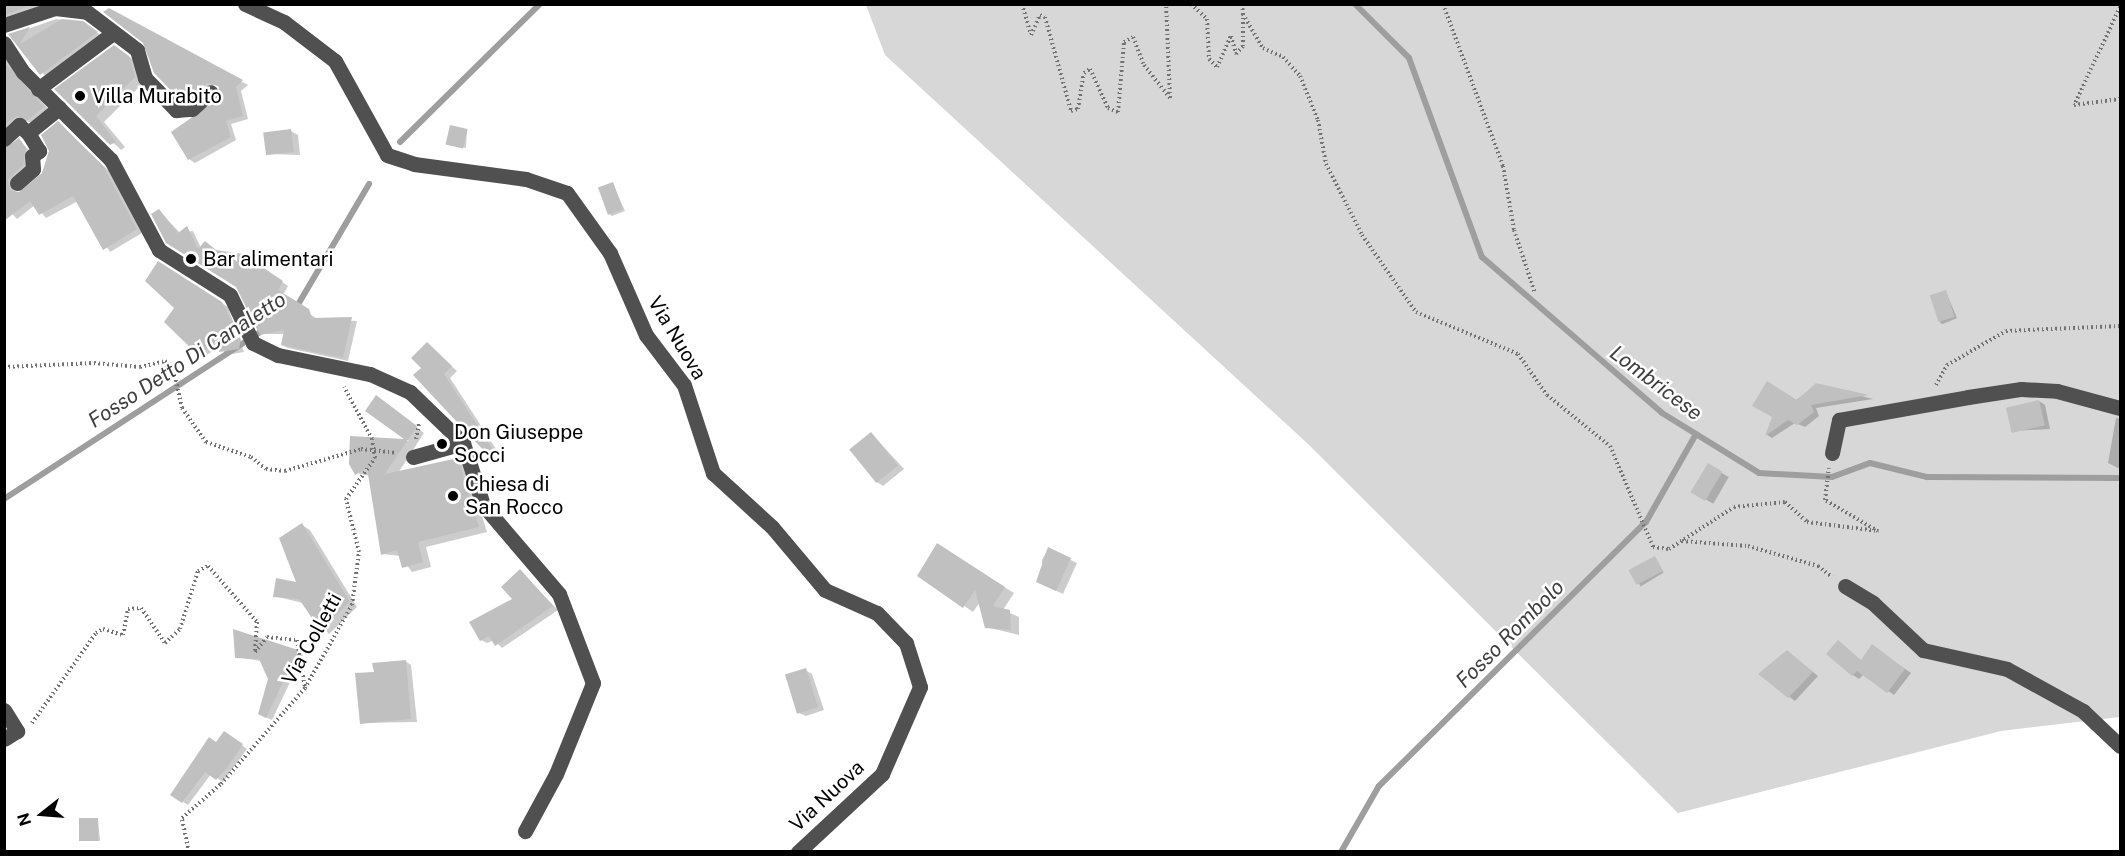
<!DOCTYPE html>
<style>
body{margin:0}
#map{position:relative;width:2125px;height:856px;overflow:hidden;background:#fff;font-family:"Public Sans",sans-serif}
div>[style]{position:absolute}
.green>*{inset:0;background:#d7d7d7}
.shadow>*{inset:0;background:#0003;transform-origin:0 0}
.stream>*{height:6px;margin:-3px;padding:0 3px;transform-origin:3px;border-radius:3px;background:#9e9e9e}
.building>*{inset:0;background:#c0c0c0;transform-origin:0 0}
.path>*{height:4px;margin-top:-2px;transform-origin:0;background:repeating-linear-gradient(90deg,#727272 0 1.5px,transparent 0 4.5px)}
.minor>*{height:15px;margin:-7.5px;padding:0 7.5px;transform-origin:7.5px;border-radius:7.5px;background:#505050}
.dots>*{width:16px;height:16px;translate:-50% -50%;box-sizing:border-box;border:3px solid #fff;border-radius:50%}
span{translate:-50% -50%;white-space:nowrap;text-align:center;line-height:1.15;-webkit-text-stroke:5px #fff;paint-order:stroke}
.poi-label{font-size:20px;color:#000}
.left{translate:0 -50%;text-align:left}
.street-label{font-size:20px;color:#000}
.water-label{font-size:21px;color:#3f3f3f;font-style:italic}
.frame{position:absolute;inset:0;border:6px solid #000;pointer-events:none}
.north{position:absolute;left:12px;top:784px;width:60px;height:60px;-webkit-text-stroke:4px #fff;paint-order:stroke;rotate:253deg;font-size:16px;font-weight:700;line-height:24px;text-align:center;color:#000}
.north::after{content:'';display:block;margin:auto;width:21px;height:27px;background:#000;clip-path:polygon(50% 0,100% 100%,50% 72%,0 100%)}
</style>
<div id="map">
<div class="green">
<i style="clip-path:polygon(866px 5px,2120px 5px,2120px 717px,2001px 731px,1678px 813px,1308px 444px,885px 55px)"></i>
</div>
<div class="shadow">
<i style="clip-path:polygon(4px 4px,53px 4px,4px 24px)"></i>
<i style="clip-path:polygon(109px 10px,248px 85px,241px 91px,248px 119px,231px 124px,236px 140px,195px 163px,189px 159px,199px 117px,223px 89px,215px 85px,187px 102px,181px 99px,145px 42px)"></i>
<i style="clip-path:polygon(56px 19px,83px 23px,102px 36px,47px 78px,11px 35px)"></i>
<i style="clip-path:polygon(114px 46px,138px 63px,143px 83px,104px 122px,125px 147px,121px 150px,56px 89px)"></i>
<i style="clip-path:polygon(4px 57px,50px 111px,35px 123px,20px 120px,4px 136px)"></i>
<i style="clip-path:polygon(58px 123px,109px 171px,142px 233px,110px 252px,78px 201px,46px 218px,35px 205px,17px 219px,4px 205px,4px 148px,19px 140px,32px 153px,29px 169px,13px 190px,20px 194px,41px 177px)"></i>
<i style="clip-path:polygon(291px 131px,298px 135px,300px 155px,268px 154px)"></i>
<i style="clip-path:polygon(467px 131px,466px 148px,450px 145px)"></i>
<i style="clip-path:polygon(613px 184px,625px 211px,612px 216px,609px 214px)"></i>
<i style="clip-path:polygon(159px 211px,180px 233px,193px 231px,201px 248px,250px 260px,288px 286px,283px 295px,317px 319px,357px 321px,348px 361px,288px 348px,282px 345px,285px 334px,261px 334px,237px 286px,168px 242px)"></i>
<i style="clip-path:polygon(158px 263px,228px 307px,244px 352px,226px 355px,220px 346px,204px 357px,199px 354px)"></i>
<i style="clip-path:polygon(1946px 292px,1957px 318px,1943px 324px,1940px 323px)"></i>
<i style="clip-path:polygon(427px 344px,457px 371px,450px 378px,498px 452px,493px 456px,423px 368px)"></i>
<i style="clip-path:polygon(1817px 385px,1873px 399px,1816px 408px,1819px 416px,1805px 427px,1795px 423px,1772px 438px,1767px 435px,1774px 416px)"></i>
<i style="clip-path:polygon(2039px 401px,2045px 405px,2050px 429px,2011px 431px)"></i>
<i style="clip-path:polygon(385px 402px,424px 433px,398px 473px,457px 460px,466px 465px,487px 532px,426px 547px,431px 567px,412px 572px,400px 556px,383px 554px,370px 476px,356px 473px,352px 437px,409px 441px,367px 411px)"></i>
<i style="clip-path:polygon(2116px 418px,2120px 419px,2120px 469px,2108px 463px)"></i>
<i style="clip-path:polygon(871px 433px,904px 469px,883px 486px,877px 482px)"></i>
<i style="left:1708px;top:465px;width:24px;height:31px;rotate:30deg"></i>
<i style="clip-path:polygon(302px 525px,310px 530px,357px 607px,329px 634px,303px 603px,274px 596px,299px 584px)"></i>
<i style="clip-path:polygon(1048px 549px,1077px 563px,1063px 594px,1044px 585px,1042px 560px)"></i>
<i style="clip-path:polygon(946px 551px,1014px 593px,1003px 610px,1019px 617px,1019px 635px,986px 627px,980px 602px,973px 612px,919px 575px)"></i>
<i style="left:1655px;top:558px;width:17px;height:27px;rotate:59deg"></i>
<i style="clip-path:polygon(520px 571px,558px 610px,502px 648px,494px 640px,487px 643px,481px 640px,514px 599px)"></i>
<i style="clip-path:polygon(235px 632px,303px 655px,272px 720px,265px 717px,269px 679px,261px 661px,236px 657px)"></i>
<i style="clip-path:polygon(1838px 642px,1862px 661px,1878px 650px,1911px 673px,1894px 695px,1864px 674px,1859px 679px,1853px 675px)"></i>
<i style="clip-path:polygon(1787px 651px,1818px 676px,1795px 701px,1760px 674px)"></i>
<i style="clip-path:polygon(405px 661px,411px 665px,417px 722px,361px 723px,376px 673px)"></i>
<i style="clip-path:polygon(805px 670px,812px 674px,824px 710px,806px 716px,799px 713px)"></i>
<i style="clip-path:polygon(230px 736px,247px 749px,223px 782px,211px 774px,188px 805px,183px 802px,217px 744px)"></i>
<i style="clip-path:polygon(98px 819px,100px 841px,81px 840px)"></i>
</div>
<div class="stream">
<i style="left:1355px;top:4px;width:76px;rotate:45deg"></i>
<i style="left:1409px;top:58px;width:212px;rotate:69.9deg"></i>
<i style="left:1482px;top:257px;width:238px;rotate:40.9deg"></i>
<i style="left:1662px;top:413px;width:114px;rotate:31.7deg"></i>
<i style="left:1759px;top:473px;width:73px;rotate:3.1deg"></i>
<i style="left:1832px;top:477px;width:40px;rotate:-20.2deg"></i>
<i style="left:1870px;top:463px;width:59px;rotate:13.8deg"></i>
<i style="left:1927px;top:477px;width:193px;rotate:0.3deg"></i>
<i style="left:400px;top:142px;width:197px;rotate:-44.6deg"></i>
<i style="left:296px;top:308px;width:144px;rotate:-59.5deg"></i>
<i style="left:4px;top:499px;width:311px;rotate:-33.1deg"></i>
<i style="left:1341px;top:852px;width:76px;rotate:-60.1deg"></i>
<i style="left:1379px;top:786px;width:375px;rotate:-44.7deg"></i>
<i style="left:1646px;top:522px;width:101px;rotate:-60.4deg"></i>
</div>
<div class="building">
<i style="clip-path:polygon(4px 4px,35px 4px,4px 15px)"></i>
<i style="clip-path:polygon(109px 8px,243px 80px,236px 87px,243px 116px,226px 121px,231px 137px,188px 160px,171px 132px,218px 99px,219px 86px,208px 83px,180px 100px,154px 73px,143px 43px,103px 12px)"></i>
<i style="clip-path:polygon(62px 19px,83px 21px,98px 32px,40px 75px,8px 34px,30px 27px,20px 44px)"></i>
<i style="clip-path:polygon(114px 45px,129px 56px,135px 77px,96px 116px,116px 142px,110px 145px,54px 89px)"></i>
<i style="clip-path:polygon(4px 62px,44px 107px,28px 120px,17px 116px,4px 125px)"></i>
<i style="clip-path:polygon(58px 121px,103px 166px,137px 229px,103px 250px,73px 196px,39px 215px,30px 201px,4px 221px,4px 149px,19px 138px,26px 148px,23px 165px,8px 180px,10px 190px,19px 192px,42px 173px,49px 151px,41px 135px)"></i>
<i style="left:450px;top:125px;width:18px;height:20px;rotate:13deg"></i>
<i style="left:291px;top:129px;width:23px;height:28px;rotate:83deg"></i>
<i style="left:613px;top:182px;width:29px;height:16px;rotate:70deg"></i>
<i style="clip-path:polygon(159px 209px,178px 233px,187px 226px,198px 249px,205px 241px,216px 250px,243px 254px,283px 281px,278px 290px,309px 309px,312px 318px,352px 317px,343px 358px,281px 345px,284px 330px,260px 335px,236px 287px,166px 243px,151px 214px)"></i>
<i style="clip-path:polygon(158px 261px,222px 302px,241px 340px,239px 349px,219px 352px,218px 340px,198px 355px,164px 322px,174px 308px,145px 281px)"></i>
<i style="left:1946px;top:290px;width:28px;height:17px;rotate:72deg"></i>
<i style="clip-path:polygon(427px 342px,452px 366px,444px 374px,492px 448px,486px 453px,413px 375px,421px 368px,411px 358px)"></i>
<i style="clip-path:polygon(1767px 381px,1797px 400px,1816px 383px,1869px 395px,1811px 405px,1814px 412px,1797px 425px,1788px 420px,1765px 436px,1772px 417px,1752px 406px)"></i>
<i style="clip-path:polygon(376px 395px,417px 426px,385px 474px,458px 458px,479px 527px,418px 542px,423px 562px,402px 568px,397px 550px,381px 555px,367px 468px,355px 475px,349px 464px,350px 436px,404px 439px,365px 411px)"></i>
<i style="left:2039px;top:400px;width:26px;height:34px;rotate:77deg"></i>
<i style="left:871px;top:432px;width:43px;height:28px;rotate:51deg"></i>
<i style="left:1708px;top:463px;width:17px;height:34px;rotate:31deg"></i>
<i style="clip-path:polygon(302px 523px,350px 602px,320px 630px,299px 599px,273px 597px,276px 578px,296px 582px,279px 538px)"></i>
<i style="clip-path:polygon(937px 543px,1005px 587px,993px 606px,1010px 610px,1011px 630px,985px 628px,975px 590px,963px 608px,917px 576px)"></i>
<i style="clip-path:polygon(1048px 547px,1071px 558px,1056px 591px,1036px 582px)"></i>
<i style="left:1655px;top:556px;width:17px;height:30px;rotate:62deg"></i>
<i style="clip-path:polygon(520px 569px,553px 606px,495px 646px,489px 636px,480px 641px,469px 622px,512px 599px,501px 587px)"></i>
<i style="clip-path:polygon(233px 629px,298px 650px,266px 718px,258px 714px,268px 679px,259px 659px,235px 658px)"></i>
<i style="clip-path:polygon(1838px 640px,1861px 660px,1872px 644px,1905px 669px,1887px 693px,1857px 671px,1852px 676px,1826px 654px)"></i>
<i style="clip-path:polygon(1787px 650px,1813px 672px,1788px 698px,1758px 674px)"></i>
<i style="clip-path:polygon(406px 660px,411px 719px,360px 724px,355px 673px,374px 672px,372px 663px)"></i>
<i style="left:806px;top:668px;width:41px;height:22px;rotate:73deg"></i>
<i style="clip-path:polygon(224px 731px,243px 744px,227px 768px,216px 780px,205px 772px,182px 803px,170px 795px,209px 737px,216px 742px)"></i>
<i style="left:79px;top:818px;width:19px;height:23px"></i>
</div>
<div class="path">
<i style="left:1022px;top:4px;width:32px;rotate:74deg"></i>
<i style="left:1031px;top:35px;width:22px;rotate:-66deg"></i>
<i style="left:1040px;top:15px;width:5px;rotate:22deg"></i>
<i style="left:1045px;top:17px;width:98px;rotate:74.5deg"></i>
<i style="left:1071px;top:111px;width:7px;rotate:-16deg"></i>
<i style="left:1078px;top:109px;width:36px;rotate:-81deg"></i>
<i style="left:1084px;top:73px;width:7px;rotate:-34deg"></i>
<i style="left:1090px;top:69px;width:43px;rotate:65.2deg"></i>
<i style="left:1108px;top:108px;width:11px;rotate:22deg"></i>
<i style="left:1118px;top:112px;width:70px;rotate:-85.1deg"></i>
<i style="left:1124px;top:42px;width:10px;rotate:-29deg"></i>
<i style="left:1133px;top:37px;width:30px;rotate:69deg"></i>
<i style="left:1144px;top:65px;width:42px;rotate:51.8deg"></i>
<i style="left:1170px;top:98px;width:94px;rotate:-92.4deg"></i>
<i style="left:1191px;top:4px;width:22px;rotate:43deg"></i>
<i style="left:1207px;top:19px;width:40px;rotate:87.1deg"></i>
<i style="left:1209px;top:59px;width:11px;rotate:45deg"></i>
<i style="left:1217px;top:67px;width:34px;rotate:-66deg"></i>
<i style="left:1231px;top:36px;width:19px;rotate:74deg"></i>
<i style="left:1236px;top:54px;width:11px;rotate:-49deg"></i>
<i style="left:1243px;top:46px;width:32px;rotate:-90deg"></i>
<i style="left:1243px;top:14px;width:39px;rotate:60deg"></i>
<i style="left:1263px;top:48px;width:22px;rotate:24deg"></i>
<i style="left:1283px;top:57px;width:25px;rotate:48deg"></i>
<i style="left:1300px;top:76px;width:48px;rotate:67.8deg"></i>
<i style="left:1318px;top:120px;width:45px;rotate:79.7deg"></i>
<i style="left:1326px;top:164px;width:80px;rotate:63.1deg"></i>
<i style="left:1362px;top:235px;width:94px;rotate:55deg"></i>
<i style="left:1416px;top:312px;width:110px;rotate:22.4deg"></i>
<i style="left:1518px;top:354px;width:50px;rotate:54.7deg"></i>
<i style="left:1547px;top:395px;width:81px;rotate:39deg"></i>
<i style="left:1610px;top:446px;width:110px;rotate:66.9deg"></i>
<i style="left:1653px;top:547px;width:16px;rotate:7deg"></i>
<i style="left:1669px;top:549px;width:77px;rotate:-32.9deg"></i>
<i style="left:1734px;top:507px;width:51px;rotate:-5.6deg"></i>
<i style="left:1785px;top:502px;width:30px;rotate:42deg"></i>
<i style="left:1807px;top:522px;width:72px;rotate:7.2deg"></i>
<i style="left:1878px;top:531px;width:61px;rotate:-149.7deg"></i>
<i style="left:1825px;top:500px;width:32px;rotate:-83deg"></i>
<i style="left:1242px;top:4px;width:10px;rotate:84deg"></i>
<i style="left:1443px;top:4px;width:173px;rotate:69.7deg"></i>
<i style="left:1503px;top:166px;width:65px;rotate:80.2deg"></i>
<i style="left:1514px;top:230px;width:66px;rotate:71.6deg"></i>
<i style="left:2120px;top:7px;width:108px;rotate:115.1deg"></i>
<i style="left:2074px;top:105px;width:46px;rotate:-7.4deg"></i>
<i style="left:4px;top:367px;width:90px;rotate:-2.5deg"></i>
<i style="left:94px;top:363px;width:46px;rotate:5deg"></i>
<i style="left:140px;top:367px;width:26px;rotate:-13deg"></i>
<i style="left:165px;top:361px;width:10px;rotate:37deg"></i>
<i style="left:173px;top:367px;width:42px;rotate:77.6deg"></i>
<i style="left:182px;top:408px;width:42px;rotate:54.8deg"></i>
<i style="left:206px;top:442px;width:47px;rotate:18.4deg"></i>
<i style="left:251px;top:457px;width:19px;rotate:39deg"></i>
<i style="left:266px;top:469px;width:19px;rotate:6deg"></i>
<i style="left:285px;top:471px;width:79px;rotate:-16.1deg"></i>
<i style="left:361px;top:449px;width:36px;rotate:6deg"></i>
<i style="left:1936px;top:385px;width:23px;rotate:-61deg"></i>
<i style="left:1947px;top:365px;width:68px;rotate:-30deg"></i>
<i style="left:2006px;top:331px;width:114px;rotate:-2.5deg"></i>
<i style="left:416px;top:439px;width:16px;rotate:-79deg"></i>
<i style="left:1682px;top:541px;width:66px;rotate:4.3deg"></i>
<i style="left:1748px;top:546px;width:73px;rotate:15.9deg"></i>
<i style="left:1818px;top:566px;width:18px;rotate:38deg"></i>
<i style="left:255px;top:652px;width:19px;rotate:-51deg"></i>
<i style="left:267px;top:637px;width:30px;rotate:6deg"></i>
<i style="left:297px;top:640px;width:49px;rotate:80.5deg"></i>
<i style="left:32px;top:723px;width:110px;rotate:-54.6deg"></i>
<i style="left:96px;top:633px;width:8px;rotate:-30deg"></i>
<i style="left:103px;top:629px;width:21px;rotate:17deg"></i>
<i style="left:123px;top:635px;width:26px;rotate:-79deg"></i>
<i style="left:128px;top:609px;width:13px;rotate:-4deg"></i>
<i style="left:141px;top:608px;width:42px;rotate:55.6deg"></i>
<i style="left:165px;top:643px;width:21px;rotate:-43deg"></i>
<i style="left:180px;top:629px;width:61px;rotate:-72.8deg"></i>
<i style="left:198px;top:571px;width:11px;rotate:-27deg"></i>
<i style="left:208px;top:566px;width:74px;rotate:48.8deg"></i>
<i style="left:257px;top:622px;width:30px;rotate:94deg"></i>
<i style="left:189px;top:852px;width:35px;rotate:-102deg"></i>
<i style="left:182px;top:818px;width:52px;rotate:-41.1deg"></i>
<i style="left:221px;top:784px;width:128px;rotate:-48.8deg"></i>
<i style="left:305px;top:688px;width:95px;rotate:-60.5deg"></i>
<i style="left:352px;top:605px;width:53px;rotate:-82.5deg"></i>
<i style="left:359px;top:552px;width:55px;rotate:-103.8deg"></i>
<i style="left:346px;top:499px;width:50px;rotate:-54.7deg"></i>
<i style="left:375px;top:458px;width:19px;rotate:-99deg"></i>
<i style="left:372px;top:439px;width:59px;rotate:-118.3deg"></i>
</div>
<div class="minor">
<i style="left:245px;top:4px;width:43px;rotate:24.8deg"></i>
<i style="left:284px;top:22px;width:64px;rotate:37.4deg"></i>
<i style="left:335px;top:61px;width:107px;rotate:61deg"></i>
<i style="left:387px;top:155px;width:28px;rotate:18deg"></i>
<i style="left:414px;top:164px;width:113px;rotate:7.6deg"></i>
<i style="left:526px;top:179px;width:43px;rotate:18.9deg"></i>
<i style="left:567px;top:193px;width:74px;rotate:54.4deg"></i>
<i style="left:610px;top:253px;width:90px;rotate:66.3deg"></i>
<i style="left:646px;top:335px;width:63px;rotate:52.8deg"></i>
<i style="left:684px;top:385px;width:93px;rotate:71.8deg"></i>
<i style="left:713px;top:473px;width:80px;rotate:42.5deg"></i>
<i style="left:772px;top:527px;width:82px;rotate:49.9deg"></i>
<i style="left:825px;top:590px;width:57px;rotate:23.9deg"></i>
<i style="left:877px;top:613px;width:42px;rotate:46deg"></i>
<i style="left:906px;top:643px;width:46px;rotate:72.3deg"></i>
<i style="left:920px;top:687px;width:95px;rotate:113.6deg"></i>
<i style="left:882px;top:774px;width:115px;rotate:137.1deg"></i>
<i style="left:4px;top:25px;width:54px;rotate:-18.4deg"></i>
<i style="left:55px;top:8px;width:32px;rotate:7deg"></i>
<i style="left:87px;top:12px;width:63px;rotate:37.2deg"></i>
<i style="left:137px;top:50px;width:29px;rotate:74deg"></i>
<i style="left:145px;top:78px;width:45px;rotate:45.9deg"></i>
<i style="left:176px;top:110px;width:16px;rotate:-4deg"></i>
<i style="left:192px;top:109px;width:25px;rotate:-42deg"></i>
<i style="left:4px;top:43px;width:35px;rotate:57deg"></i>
<i style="left:23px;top:72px;width:124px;rotate:45deg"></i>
<i style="left:111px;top:160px;width:102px;rotate:61.9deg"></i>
<i style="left:159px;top:250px;width:84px;rotate:32.4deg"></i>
<i style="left:230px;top:295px;width:53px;rotate:64.4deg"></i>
<i style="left:253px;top:343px;width:28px;rotate:26deg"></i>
<i style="left:278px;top:355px;width:94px;rotate:11.7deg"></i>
<i style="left:370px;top:374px;width:44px;rotate:24.2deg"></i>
<i style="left:410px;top:392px;width:74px;rotate:43.9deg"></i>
<i style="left:463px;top:443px;width:65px;rotate:72.1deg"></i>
<i style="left:483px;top:505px;width:117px;rotate:49.5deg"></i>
<i style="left:559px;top:594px;width:95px;rotate:69.1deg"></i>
<i style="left:593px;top:683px;width:98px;rotate:112.1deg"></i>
<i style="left:556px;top:774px;width:65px;rotate:118.5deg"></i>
<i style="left:38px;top:89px;width:94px;rotate:-36.7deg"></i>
<i style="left:4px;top:139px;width:21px;rotate:-43deg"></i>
<i style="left:19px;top:125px;width:12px;rotate:42deg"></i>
<i style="left:28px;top:133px;width:40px;rotate:-39deg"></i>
<i style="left:17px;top:183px;width:21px;rotate:-41deg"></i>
<i style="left:33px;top:169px;width:13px;rotate:-94deg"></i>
<i style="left:32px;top:156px;width:9px;rotate:-36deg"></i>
<i style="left:39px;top:151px;width:21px;rotate:-121deg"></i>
<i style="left:1832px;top:453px;width:34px;rotate:-78deg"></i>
<i style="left:1839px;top:420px;width:131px;rotate:-10.1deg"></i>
<i style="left:1968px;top:397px;width:54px;rotate:-8.6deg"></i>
<i style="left:2021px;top:389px;width:36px;rotate:3deg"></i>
<i style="left:2057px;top:391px;width:65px;rotate:15.1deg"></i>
<i style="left:413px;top:457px;width:52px;rotate:-15.6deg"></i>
<i style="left:1845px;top:586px;width:33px;rotate:31deg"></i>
<i style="left:1873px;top:603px;width:69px;rotate:43.2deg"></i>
<i style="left:1923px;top:650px;width:86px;rotate:12.7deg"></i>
<i style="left:2007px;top:669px;width:87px;rotate:28.9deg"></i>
<i style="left:2083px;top:711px;width:51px;rotate:43.4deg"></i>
<i style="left:4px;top:710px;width:25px;rotate:58deg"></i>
<i style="left:17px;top:731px;width:15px;rotate:148deg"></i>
</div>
<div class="dots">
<i style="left:80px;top:96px;background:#000"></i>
<i style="left:191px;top:259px;background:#000"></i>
<i style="left:442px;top:444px;background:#000"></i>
<i style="left:453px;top:496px;background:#000"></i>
</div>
<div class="poi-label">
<span class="left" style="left:92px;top:96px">Villa Murabito</span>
<span class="left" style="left:203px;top:259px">Bar alimentari</span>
<span class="left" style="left:454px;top:444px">Don Giuseppe<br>Socci</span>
<span class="left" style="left:465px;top:496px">Chiesa di<br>San Rocco</span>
</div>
<div class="street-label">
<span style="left:677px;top:338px;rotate:59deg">Via Nuova</span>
<span style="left:312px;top:639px;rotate:-61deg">Via Colletti</span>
<span style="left:827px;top:796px;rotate:-43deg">Via Nuova</span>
</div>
<div class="water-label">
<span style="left:187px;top:360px;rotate:-33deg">Fosso Detto Di Canaletto</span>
<span style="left:1656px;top:383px;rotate:37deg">Lombricese</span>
<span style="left:1510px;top:634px;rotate:-45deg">Fosso Rombolo</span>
</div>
<div class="frame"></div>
<div class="north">N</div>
</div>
